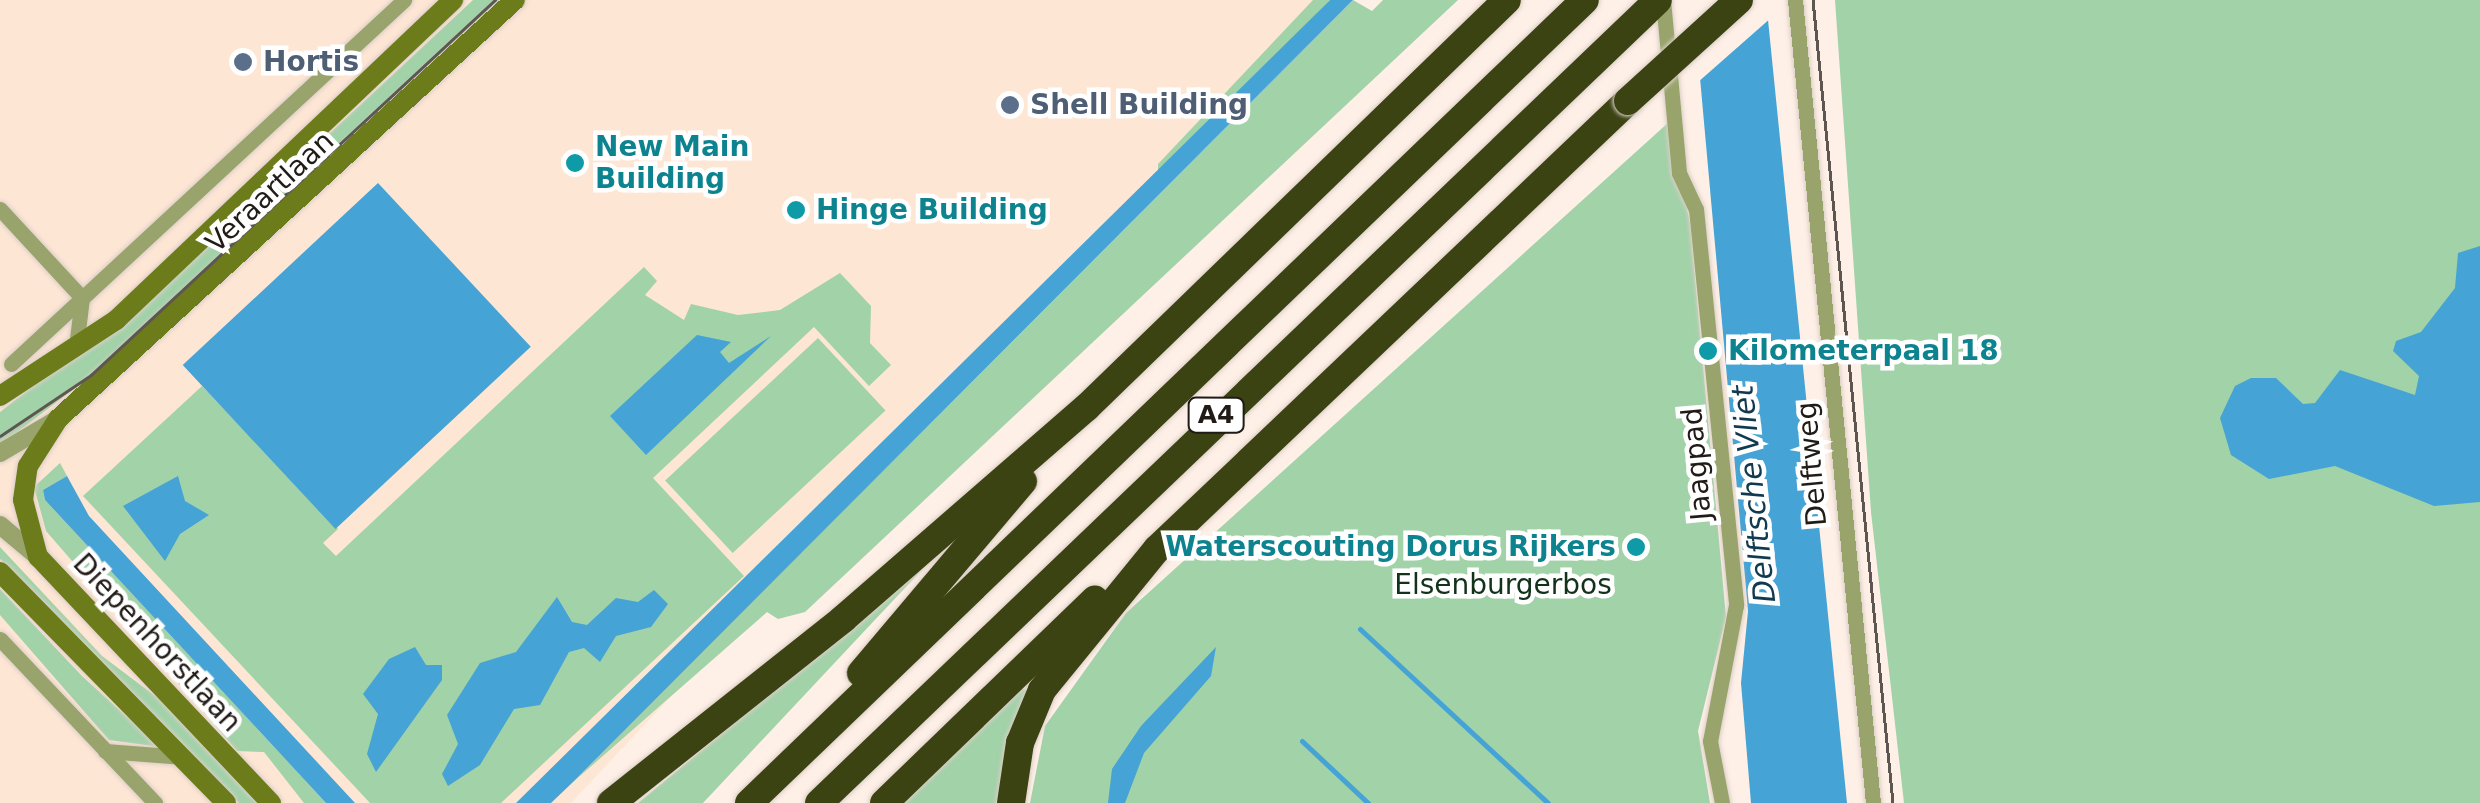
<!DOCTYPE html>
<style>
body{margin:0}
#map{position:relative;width:2480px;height:803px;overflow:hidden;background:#fef0e7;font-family:"DejaVu Sans",sans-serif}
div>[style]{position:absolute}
.built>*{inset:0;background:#fee6d5}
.green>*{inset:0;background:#a1d2a8;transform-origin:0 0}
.water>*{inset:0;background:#45a3d5;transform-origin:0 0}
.pier>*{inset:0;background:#fef0e7}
.stream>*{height:5px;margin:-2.5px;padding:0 2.5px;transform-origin:2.5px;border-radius:2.5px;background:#45a3d5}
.roads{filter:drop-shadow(0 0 2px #dbcec6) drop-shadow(0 0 2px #dbcec6)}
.minor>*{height:15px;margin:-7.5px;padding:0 7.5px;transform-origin:7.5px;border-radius:7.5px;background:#98a46b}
.tertiary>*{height:18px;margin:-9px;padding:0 9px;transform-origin:9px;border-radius:9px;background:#98a46b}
.secondary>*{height:20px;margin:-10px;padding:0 10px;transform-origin:10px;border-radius:10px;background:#6d7c1a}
.motorway>*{height:28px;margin:-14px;padding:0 14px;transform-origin:14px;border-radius:14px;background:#3b4313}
.tram>*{height:2.5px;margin:-1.25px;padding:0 1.25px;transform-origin:1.25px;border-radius:1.25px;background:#5e5651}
.bridges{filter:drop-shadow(0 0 2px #dbcec6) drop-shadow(0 0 2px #dbcec6)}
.motorway-bridge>*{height:28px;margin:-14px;padding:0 14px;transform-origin:14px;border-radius:14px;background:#3b4313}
.dots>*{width:28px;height:28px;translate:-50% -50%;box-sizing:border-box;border:5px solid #fff;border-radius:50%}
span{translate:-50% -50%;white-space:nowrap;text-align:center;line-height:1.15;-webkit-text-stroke:9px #fff;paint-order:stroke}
.shield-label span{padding:2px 8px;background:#fff;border:2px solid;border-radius:8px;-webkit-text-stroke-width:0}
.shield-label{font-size:25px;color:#211b17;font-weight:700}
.service-label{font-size:28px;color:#4e5e75;font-weight:700}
.left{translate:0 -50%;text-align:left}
.culture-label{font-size:28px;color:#0d838f;font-weight:700}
.right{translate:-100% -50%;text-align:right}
.street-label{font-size:28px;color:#211b17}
.park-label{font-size:28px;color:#13321a}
.water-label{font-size:30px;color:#11394f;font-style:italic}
</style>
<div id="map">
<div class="built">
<i style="clip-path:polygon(0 0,1325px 0,571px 803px,0 803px)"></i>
</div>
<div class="green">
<i style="clip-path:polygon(473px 0,500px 0,123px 352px,0 445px,0 412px,187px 266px)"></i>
<i style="clip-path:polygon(1313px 0,1330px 0,1158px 175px,1158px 164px)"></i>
<i style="clip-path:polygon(1353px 0,1372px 11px,1383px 0,1458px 0,805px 612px,778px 619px,767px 612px,572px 783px)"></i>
<i style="clip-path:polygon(1835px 0,2480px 0,2480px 803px,1904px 803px,1871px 512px)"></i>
<i style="clip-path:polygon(1669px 122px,1690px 223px,1726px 617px,1698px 731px,1710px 803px,1030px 803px,1045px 726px,1126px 613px)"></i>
<i style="clip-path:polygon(644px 267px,657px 281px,645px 295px,684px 320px,691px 304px,738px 315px,780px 310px,840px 273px,871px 306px,870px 343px,891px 365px,869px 386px,814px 327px,653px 478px,744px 576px,501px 803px,370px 803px,83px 496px,202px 386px,338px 529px,323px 543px,336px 556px)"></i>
<i style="left:818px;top:338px;width:99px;height:209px;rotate:47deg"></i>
<i style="clip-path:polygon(60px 463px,67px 476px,43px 490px,45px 500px,326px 803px,304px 803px,264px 752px,237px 751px,46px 531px,34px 487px)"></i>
<i style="clip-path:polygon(962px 527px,703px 803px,638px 803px,806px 664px)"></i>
<i style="clip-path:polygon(0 547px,102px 656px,158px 698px,258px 803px,239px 803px,96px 661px,0 559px)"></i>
<i style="clip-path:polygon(0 589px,82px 676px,160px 747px,109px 740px,0 615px)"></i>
<i style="clip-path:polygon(1019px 688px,1027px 690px,996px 803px,899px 803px)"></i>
</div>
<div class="water">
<i style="clip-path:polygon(1330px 0,1353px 0,572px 783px,551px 803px,516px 803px)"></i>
<i style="clip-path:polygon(1693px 0,1766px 0,1847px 803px,1751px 803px,1741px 683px,1748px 611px)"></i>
<i style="left:378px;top:183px;width:224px;height:267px;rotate:47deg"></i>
<i style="clip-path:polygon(2480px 246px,2480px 502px,2434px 506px,2335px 466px,2269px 479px,2231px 455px,2220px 418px,2235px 386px,2251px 378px,2276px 378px,2303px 404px,2315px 403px,2340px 370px,2415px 395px,2419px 376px,2393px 351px,2396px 341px,2421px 332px,2455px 288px,2458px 253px)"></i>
<i style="clip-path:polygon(697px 335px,731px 342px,720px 352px,729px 363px,771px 336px,646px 455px,610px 416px)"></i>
<i style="clip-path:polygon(67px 476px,89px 516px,355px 803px,326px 803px,45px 500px,43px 490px)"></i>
<i style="clip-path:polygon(178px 476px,185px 501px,209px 515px,180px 534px,165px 561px,123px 506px)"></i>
<i style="clip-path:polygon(654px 590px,668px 604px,651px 627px,616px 636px,600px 662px,584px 648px,569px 652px,540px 705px,514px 709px,480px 765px,448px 786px,442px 774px,458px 744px,447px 715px,480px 663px,516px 652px,557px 597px,572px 622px,587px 625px,616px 598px,638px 602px)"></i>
<i style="clip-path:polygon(415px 647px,426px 665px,442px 665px,442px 680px,376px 772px,367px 754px,378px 714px,363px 694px,389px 659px)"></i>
<i style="clip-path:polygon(1216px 647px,1211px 676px,1144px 753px,1125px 803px,1108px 803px,1112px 769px,1141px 726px)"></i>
</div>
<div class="pier">
<i style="clip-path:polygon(1688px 0,1771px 0,1772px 17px,1697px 83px)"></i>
</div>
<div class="stream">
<i style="left:1360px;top:629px;width:256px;rotate:42.8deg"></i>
<i style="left:1302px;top:741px;width:91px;rotate:43.2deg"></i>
</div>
<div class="roads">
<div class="minor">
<i style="left:1663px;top:0;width:174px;rotate:84.7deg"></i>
<i style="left:1679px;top:173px;width:40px;rotate:65deg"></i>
<i style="left:1696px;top:209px;width:398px;rotate:84.2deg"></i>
<i style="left:1736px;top:605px;width:138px;rotate:100.8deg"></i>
<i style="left:1710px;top:741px;width:63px;rotate:79deg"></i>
<i style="left:1795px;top:0;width:807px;rotate:84.45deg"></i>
<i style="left:0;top:209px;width:121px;rotate:47.3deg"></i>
<i style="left:76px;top:347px;width:49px;rotate:-83deg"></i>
<i style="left:11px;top:364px;width:536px;rotate:-42.81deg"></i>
<i style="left:0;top:639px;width:226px;rotate:46.6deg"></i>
<i style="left:105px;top:751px;width:79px;rotate:4.3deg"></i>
</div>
<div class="tertiary">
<i style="left:0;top:453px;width:67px;rotate:-30.4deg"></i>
<i style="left:0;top:525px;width:50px;rotate:40.1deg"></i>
</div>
<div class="secondary">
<i style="left:0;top:396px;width:139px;rotate:-33.2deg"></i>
<i style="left:116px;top:320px;width:465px;rotate:-43.5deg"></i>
<i style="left:0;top:572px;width:323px;rotate:45.6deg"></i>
<i style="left:271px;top:803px;width:339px;rotate:-133.4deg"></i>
<i style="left:38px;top:557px;width:59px;rotate:-104.7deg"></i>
<i style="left:23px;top:500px;width:34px;rotate:-82deg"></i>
<i style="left:28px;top:466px;width:56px;rotate:-57.4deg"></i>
<i style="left:58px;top:419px;width:620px;rotate:-42.52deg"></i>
</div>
<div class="motorway">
<i style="left:861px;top:673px;width:251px;rotate:-49.8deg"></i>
<i style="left:611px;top:803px;width:296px;rotate:-38.4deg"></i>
<i style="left:843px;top:619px;width:322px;rotate:-41deg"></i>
<i style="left:1086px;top:408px;width:586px;rotate:-44.1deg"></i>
<i style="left:749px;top:803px;width:1159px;rotate:-43.85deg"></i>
<i style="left:819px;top:803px;width:1161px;rotate:-43.74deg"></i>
<i style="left:884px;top:803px;width:293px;rotate:-44deg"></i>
<i style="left:1011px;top:803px;width:61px;rotate:-81.5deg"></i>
<i style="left:1020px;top:743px;width:57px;rotate:-67.5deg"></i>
<i style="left:1042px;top:690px;width:182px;rotate:-50.8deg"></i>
<i style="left:1157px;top:549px;width:650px;rotate:-43.57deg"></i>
</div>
</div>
<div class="tram">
<i style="left:1813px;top:0;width:807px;rotate:84.31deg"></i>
<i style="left:0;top:436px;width:110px;rotate:-33.8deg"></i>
<i style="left:91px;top:375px;width:551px;rotate:-42.87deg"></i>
</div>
<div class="bridges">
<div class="motorway-bridge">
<i style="left:1628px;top:101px;width:150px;rotate:-42.3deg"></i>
</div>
</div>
<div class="dots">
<i style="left:243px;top:62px;background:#5c6f8a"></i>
<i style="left:1010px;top:105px;background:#5c6f8a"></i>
<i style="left:575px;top:163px;background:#0f9aa8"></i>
<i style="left:796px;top:210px;background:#0f9aa8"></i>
<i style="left:1708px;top:351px;background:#0f9aa8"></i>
<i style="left:1636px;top:547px;background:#0f9aa8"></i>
</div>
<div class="shield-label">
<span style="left:1216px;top:415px">A4</span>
</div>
<div class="service-label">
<span class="left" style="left:263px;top:62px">Hortis</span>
<span class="left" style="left:1030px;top:105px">Shell Building</span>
</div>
<div class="culture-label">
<span class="left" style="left:595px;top:163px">New Main<br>Building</span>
<span class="left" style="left:816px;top:210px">Hinge Building</span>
<span class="left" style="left:1728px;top:351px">Kilometerpaal 18</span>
<span class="right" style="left:1616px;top:547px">Waterscouting Dorus Rijkers</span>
</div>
<div class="street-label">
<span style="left:270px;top:192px;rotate:-43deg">Veraartlaan</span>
<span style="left:1697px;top:464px;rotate:-95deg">Jaagpad</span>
<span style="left:1812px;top:464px;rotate:-95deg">Delftweg</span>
<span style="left:157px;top:643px;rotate:47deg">Diepenhorstlaan</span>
</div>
<div class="park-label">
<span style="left:1503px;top:585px">Elsenburgerbos</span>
</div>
<div class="water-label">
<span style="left:1754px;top:494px;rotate:-96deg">Delftsche Vliet</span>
</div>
</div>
